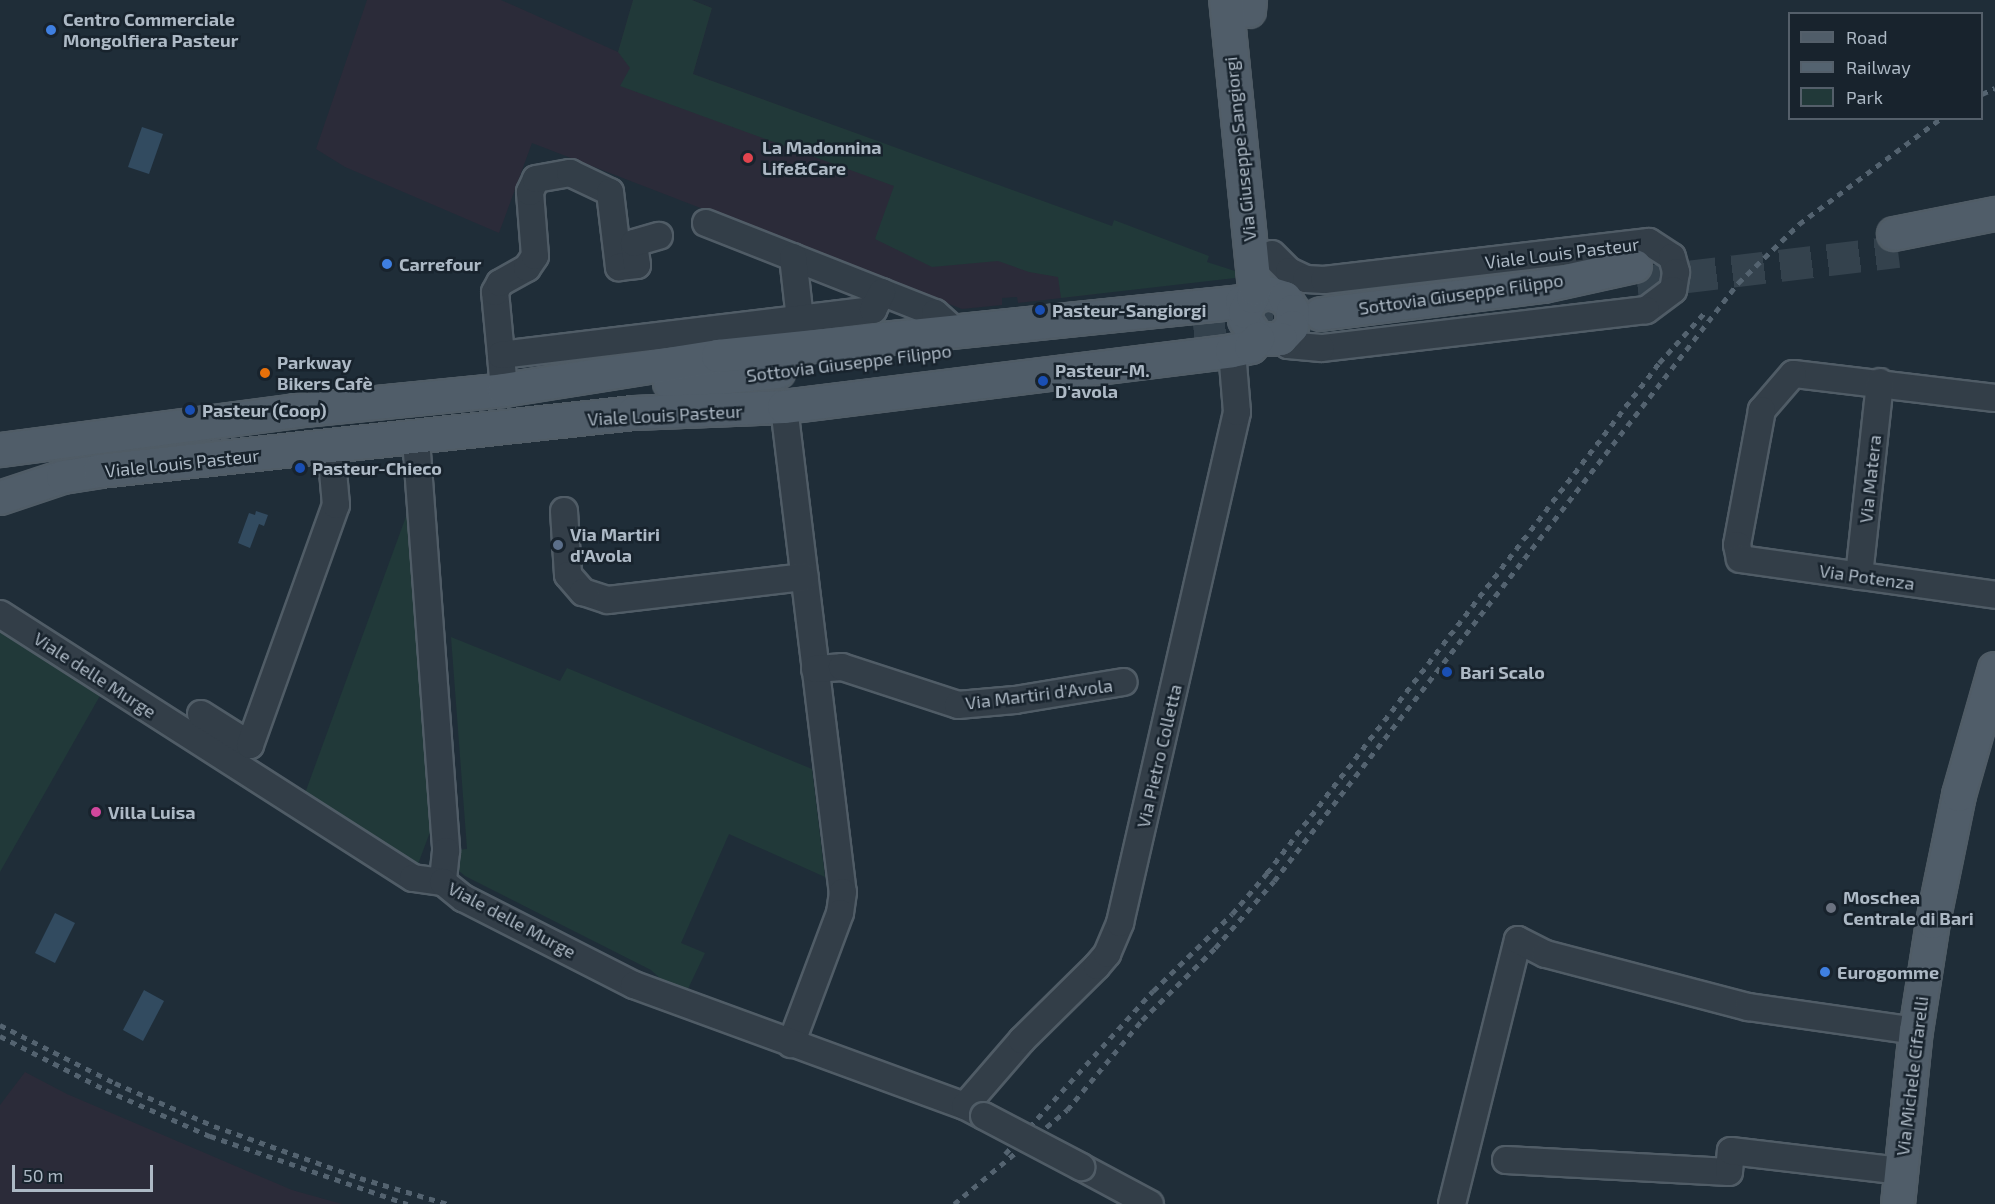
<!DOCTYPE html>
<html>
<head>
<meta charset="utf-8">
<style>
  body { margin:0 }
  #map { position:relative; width:1995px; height:1204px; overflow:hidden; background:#1f2d38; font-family:"Exo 2",sans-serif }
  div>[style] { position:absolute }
  .medical>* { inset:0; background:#2b2b39 }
  .green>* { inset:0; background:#213939 }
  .water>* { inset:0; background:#324b60 }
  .major-tunnel>* { height:32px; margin-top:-16px; transform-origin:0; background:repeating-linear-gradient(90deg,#34424d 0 32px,transparent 0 48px) }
  .roads { filter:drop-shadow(2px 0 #505c66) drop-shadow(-2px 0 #505c66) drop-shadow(0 2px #505c66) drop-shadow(0 -2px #505c66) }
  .minor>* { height:26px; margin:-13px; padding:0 13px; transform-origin:13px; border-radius:13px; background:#333e48 }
  .major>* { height:32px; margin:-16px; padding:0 16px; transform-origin:16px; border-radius:16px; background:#505d69 }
  .rail>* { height:4.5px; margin-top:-2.25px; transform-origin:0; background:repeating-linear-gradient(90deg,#546370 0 6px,transparent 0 12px) }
  .bridges { filter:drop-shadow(2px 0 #505c66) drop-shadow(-2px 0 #505c66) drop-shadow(0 2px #505c66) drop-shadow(0 -2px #505c66) }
  .minor-bridge>* { height:26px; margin:-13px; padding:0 13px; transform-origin:13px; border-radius:13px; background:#333e48 }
  .dots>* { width:16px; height:16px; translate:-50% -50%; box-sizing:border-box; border:3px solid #18232d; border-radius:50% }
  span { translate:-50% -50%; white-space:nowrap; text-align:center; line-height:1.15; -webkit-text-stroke:5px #18232d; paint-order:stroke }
  .poi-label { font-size:18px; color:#adb9c5; font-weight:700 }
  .left { translate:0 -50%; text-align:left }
  .street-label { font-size:18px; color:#adb9c5 }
  .legend { position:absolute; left:1788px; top:12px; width:195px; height:108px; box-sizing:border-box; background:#18232d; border:2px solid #545f6a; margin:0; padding:8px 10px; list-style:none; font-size:18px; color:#adb9c5 }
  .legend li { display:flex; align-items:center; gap:12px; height:30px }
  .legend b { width:30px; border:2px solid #545f6a }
  .scale { position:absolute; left:12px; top:1165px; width:141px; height:27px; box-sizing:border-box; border:3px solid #adb9c5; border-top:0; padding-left:8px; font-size:18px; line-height:21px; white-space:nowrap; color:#adb9c5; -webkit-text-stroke:4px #18232d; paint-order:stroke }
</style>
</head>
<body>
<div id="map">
  <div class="medical">
    <div style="clip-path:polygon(367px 0,501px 0,618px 52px,633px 0,692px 0,712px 8px,693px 74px,1113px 227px,1097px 294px,1018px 303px,1017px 297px,1002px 298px,1002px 305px,962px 309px,532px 143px,499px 233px,345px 167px,316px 149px)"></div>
    <div style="clip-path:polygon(25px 1072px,67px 1094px,292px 1190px,342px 1204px,0 1204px,0 1105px)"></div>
  </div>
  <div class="green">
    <div style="clip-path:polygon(633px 0,692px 0,712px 8px,693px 74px,1112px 226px,1114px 220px,1209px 256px,1207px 262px,1235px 271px,1235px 278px,1061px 298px,1058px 277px,1029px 272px,998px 261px,932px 267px,875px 239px,894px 186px,620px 86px,630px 68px,618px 52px)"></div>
    <div style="clip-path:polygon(408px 511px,430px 832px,417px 867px,304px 796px)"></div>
    <div style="clip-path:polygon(0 623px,101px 694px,0 872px)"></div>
    <div style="clip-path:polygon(451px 637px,560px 681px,567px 668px,812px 769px,825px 877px,729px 834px,681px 943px,705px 953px,686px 993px,666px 984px,651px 970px,465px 876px,459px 871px,456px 850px,467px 849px)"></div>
  </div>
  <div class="water">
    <div style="clip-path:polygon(142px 127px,163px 134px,149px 174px,128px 167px)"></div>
    <div style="clip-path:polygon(256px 511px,268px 515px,264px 526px,259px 524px,250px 548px,238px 543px,249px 513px,255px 515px)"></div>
    <div style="clip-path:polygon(55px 913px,75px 923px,55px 963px,35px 953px)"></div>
    <div style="clip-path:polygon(144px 990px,164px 1001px,143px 1041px,123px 1030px)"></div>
  </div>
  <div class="major-tunnel">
    <div style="left:1637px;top:283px;width:263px;rotate:-6.8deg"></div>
    <div style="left:1193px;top:323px;width:128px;rotate:-4deg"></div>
  </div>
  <div class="roads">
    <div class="minor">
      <div style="left:706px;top:223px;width:246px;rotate:21.5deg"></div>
      <div style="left:935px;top:313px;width:28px;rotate:42deg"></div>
      <div style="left:1272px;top:254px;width:24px;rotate:45deg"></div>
      <div style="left:1289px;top:271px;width:19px;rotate:25deg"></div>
      <div style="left:1306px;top:279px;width:18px;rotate:3deg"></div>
      <div style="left:1324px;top:280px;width:327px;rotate:-6.7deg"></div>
      <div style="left:1649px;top:242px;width:27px;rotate:33deg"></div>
      <div style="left:1672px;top:257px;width:16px;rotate:75deg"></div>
      <div style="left:1676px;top:272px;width:18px;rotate:99deg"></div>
      <div style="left:1673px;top:290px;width:34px;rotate:143deg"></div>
      <div style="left:1646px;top:310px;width:327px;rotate:173.3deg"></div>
      <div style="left:1321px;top:348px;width:33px;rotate:-175deg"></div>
      <div style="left:1288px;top:345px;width:9px;rotate:-139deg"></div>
      <div style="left:793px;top:257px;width:62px;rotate:83.6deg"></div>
      <div style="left:501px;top:355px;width:63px;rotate:-95.4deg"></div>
      <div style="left:495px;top:292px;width:10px;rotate:-61deg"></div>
      <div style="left:500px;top:283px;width:31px;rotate:-29deg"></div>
      <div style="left:527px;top:268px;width:14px;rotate:-56deg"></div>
      <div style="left:535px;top:256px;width:64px;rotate:-94.5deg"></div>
      <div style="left:530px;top:192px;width:14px;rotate:-65deg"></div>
      <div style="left:536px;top:179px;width:35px;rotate:-10deg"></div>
      <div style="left:570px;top:173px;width:44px;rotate:25.4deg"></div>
      <div style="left:610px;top:192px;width:76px;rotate:83.2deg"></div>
      <div style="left:619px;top:267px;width:18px;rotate:-6deg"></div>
      <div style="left:637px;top:265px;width:22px;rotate:-98deg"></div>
      <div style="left:634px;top:243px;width:26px;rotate:-16deg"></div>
      <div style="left:504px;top:390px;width:35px;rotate:-95deg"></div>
      <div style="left:501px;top:355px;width:375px;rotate:-6.9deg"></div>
      <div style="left:873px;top:310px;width:20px;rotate:-63deg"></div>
      <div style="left:1995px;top:398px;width:203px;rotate:-173.2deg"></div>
      <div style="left:1793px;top:374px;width:48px;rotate:130.7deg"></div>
      <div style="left:1762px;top:410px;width:137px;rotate:100.5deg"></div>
      <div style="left:1737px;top:545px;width:14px;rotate:78deg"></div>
      <div style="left:1740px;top:559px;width:258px;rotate:8deg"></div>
      <div style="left:784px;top:407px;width:489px;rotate:83.1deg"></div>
      <div style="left:843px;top:892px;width:21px;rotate:98deg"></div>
      <div style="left:840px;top:913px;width:140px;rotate:110.5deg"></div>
      <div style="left:416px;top:439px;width:413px;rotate:85.8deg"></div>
      <div style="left:446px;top:851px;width:31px;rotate:96deg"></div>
      <div style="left:564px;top:511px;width:64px;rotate:86.4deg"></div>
      <div style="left:568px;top:575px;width:23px;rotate:49deg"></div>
      <div style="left:583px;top:592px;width:26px;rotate:18deg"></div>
      <div style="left:608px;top:600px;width:198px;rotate:-6.7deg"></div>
      <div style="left:1859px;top:576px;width:195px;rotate:-83.8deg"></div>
      <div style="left:0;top:614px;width:490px;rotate:32.6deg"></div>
      <div style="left:413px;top:878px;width:30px;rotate:8deg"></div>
      <div style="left:443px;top:882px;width:26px;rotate:39deg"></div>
      <div style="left:463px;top:898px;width:192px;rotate:27deg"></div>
      <div style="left:634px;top:985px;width:352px;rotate:20.1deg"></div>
      <div style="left:965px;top:1106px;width:21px;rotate:28deg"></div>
      <div style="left:815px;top:669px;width:27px;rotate:-4deg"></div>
      <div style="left:842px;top:667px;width:122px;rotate:18.1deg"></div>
      <div style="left:958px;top:705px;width:57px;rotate:-5deg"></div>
      <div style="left:1015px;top:700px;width:110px;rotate:-9.4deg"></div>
      <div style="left:201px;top:714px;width:58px;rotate:32.3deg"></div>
      <div style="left:250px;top:745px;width:255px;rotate:-70.3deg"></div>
      <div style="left:336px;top:505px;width:56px;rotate:-95.1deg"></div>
      <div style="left:965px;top:1106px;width:87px;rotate:-49.2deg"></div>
      <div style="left:1022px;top:1040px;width:105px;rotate:-44.6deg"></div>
      <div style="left:1097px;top:966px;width:16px;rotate:-50deg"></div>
      <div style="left:1107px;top:954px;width:34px;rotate:-67deg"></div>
      <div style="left:1120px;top:923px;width:524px;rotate:-77.1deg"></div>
      <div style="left:1237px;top:412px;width:61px;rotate:-94.7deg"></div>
      <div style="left:1506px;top:1160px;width:223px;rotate:3.1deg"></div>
      <div style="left:1729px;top:1172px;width:21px;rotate:-85deg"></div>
      <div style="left:1731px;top:1151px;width:170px;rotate:6.7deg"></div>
      <div style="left:1081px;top:1167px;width:78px;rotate:28.2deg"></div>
      <div style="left:1452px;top:1204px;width:272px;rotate:-76deg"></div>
      <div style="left:1518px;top:940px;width:31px;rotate:27deg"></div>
      <div style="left:1546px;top:954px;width:209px;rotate:14.7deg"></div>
      <div style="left:1748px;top:1007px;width:170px;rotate:8.1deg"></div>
    </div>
    <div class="major">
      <div style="left:1249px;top:11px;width:11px;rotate:-85deg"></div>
      <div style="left:1894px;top:234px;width:103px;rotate:-11.2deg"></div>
      <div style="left:1321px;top:314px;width:224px;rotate:-7.2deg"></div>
      <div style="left:1543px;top:286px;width:94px;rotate:-12.3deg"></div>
      <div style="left:670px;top:383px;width:109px;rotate:-5.8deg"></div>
      <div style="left:0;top:450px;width:298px;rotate:-7.5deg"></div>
      <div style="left:295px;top:411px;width:210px;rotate:-5.7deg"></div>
      <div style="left:504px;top:390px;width:217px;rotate:-9deg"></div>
      <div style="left:718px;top:356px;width:527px;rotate:-5.88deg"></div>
      <div style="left:1242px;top:302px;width:12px;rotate:-24deg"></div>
      <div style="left:1253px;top:297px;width:16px;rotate:-14deg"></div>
      <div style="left:1269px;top:293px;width:17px;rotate:17deg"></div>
      <div style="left:1285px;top:298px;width:15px;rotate:58deg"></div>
      <div style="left:1293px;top:311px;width:16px;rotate:94deg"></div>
      <div style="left:1292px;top:327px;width:16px;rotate:133deg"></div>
      <div style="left:1281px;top:339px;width:23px;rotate:180deg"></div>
      <div style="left:1258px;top:339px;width:23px;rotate:-124deg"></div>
      <div style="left:1245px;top:320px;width:8px;rotate:-90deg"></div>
      <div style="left:1245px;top:312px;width:17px;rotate:-62deg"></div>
      <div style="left:1253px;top:297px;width:8px;rotate:-76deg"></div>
      <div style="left:1255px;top:289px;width:290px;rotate:-95.7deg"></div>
      <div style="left:0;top:498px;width:66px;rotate:-18.4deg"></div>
      <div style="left:63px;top:477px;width:37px;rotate:-9deg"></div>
      <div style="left:100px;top:471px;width:537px;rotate:-6.2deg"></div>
      <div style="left:634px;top:413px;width:150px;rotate:-2.3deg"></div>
      <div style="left:784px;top:407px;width:451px;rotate:-7.1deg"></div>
      <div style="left:1232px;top:351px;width:19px;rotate:-12deg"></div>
      <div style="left:1251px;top:347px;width:11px;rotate:-49deg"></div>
      <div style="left:1898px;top:1204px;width:174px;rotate:-84.1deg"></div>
      <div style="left:1916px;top:1031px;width:110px;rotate:-81.1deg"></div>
      <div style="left:1933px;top:922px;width:130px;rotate:-78.4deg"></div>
      <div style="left:1959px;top:795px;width:131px;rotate:-74.1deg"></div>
    </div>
  </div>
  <div class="rail">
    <div style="left:1982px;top:94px;width:14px;rotate:-25deg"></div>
    <div style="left:0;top:1025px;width:129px;rotate:26.8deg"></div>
    <div style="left:115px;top:1083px;width:108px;rotate:23.5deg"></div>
    <div style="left:214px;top:1126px;width:155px;rotate:19.6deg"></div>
    <div style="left:360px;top:1178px;width:92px;rotate:16.5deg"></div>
    <div style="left:0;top:1036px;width:119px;rotate:27deg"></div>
    <div style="left:106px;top:1090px;width:114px;rotate:23.9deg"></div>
    <div style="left:210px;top:1136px;width:209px;rotate:19deg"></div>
    <div style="left:1005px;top:1154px;width:220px;rotate:-47.8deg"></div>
    <div style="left:1153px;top:991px;width:110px;rotate:-44.3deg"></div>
    <div style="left:1232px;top:914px;width:54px;rotate:-49.5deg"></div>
    <div style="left:1267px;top:873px;width:643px;rotate:-52.45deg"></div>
    <div style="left:1659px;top:363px;width:70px;rotate:-47.9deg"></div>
    <div style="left:954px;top:1204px;width:147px;rotate:-39.8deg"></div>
    <div style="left:1067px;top:1110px;width:117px;rotate:-50.2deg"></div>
    <div style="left:1142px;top:1020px;width:103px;rotate:-44.6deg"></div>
    <div style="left:1215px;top:948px;width:89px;rotate:-48.6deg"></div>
    <div style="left:1274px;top:881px;width:757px;rotate:-52.19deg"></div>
    <div style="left:1738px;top:283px;width:85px;rotate:-44deg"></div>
    <div style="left:1799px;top:224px;width:177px;rotate:-36.7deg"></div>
  </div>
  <div class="bridges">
    <div class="minor-bridge">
      <div style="left:984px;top:1116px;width:110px;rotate:27.7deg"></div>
    </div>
  </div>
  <div class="dots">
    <div style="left:51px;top:30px;background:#3f7fe0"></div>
    <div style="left:748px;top:158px;background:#e0444e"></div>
    <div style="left:387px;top:264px;background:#3f7fe0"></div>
    <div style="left:1040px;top:310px;background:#1a4fb4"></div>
    <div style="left:265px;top:373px;background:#e8710a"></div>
    <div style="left:1043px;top:381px;background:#1a4fb4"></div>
    <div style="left:190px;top:410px;background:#1a4fb4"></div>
    <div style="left:300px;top:468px;background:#1a4fb4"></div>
    <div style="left:558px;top:545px;background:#5c6f8a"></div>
    <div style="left:1447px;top:672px;background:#1a4fb4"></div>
    <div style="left:96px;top:812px;background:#d1479c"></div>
    <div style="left:1831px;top:908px;background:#6b7280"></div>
    <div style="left:1825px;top:972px;background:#3f7fe0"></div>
  </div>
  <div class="poi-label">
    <span class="left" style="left:63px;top:30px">Centro Commerciale<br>Mongolfiera Pasteur</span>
    <span class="left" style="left:762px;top:158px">La Madonnina<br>Life&amp;Care</span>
    <span class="left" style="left:399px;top:264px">Carrefour</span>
    <span class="left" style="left:1052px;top:310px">Pasteur-Sangiorgi</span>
    <span class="left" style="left:277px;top:373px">Parkway<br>Bikers Cafè</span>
    <span class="left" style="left:1055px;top:381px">Pasteur-M.<br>D'avola</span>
    <span class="left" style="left:202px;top:410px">Pasteur (Coop)</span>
    <span class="left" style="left:312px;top:468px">Pasteur-Chieco</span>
    <span class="left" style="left:570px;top:545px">Via Martiri<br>d'Avola</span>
    <span class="left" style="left:1460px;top:672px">Bari Scalo</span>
    <span class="left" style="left:108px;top:812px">Villa Luisa</span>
    <span class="left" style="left:1843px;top:908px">Moschea<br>Centrale di Bari</span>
    <span class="left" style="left:1837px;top:972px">Eurogomme</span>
  </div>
  <div class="street-label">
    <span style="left:1240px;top:149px;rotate:-96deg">Via Giuseppe Sangiorgi</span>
    <span style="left:1562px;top:253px;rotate:-7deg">Viale Louis Pasteur</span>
    <span style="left:1461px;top:294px;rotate:-8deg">Sottovia Giuseppe Filippo</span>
    <span style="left:849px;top:363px;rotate:-7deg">Sottovia Giuseppe Filippo</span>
    <span style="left:665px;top:415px;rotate:-3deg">Viale Louis Pasteur</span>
    <span style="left:182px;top:463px;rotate:-6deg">Viale Louis Pasteur</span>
    <span style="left:1870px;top:479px;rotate:-84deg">Via Matera</span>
    <span style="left:1867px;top:577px;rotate:8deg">Via Potenza</span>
    <span style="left:95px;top:675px;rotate:33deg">Viale delle Murge</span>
    <span style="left:1039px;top:694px;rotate:-7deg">Via Martiri d'Avola</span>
    <span style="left:1159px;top:756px;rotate:-77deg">Via Pietro Colletta</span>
    <span style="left:512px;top:920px;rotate:28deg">Viale delle Murge</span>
    <span style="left:1912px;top:1076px;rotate:-83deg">Via Michele Cifarelli</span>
  </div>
  <ul class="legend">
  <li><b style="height:8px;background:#505d69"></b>Road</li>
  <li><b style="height:8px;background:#546370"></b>Railway</li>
  <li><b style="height:16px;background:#213939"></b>Park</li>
  </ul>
  <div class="scale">50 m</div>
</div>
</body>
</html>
